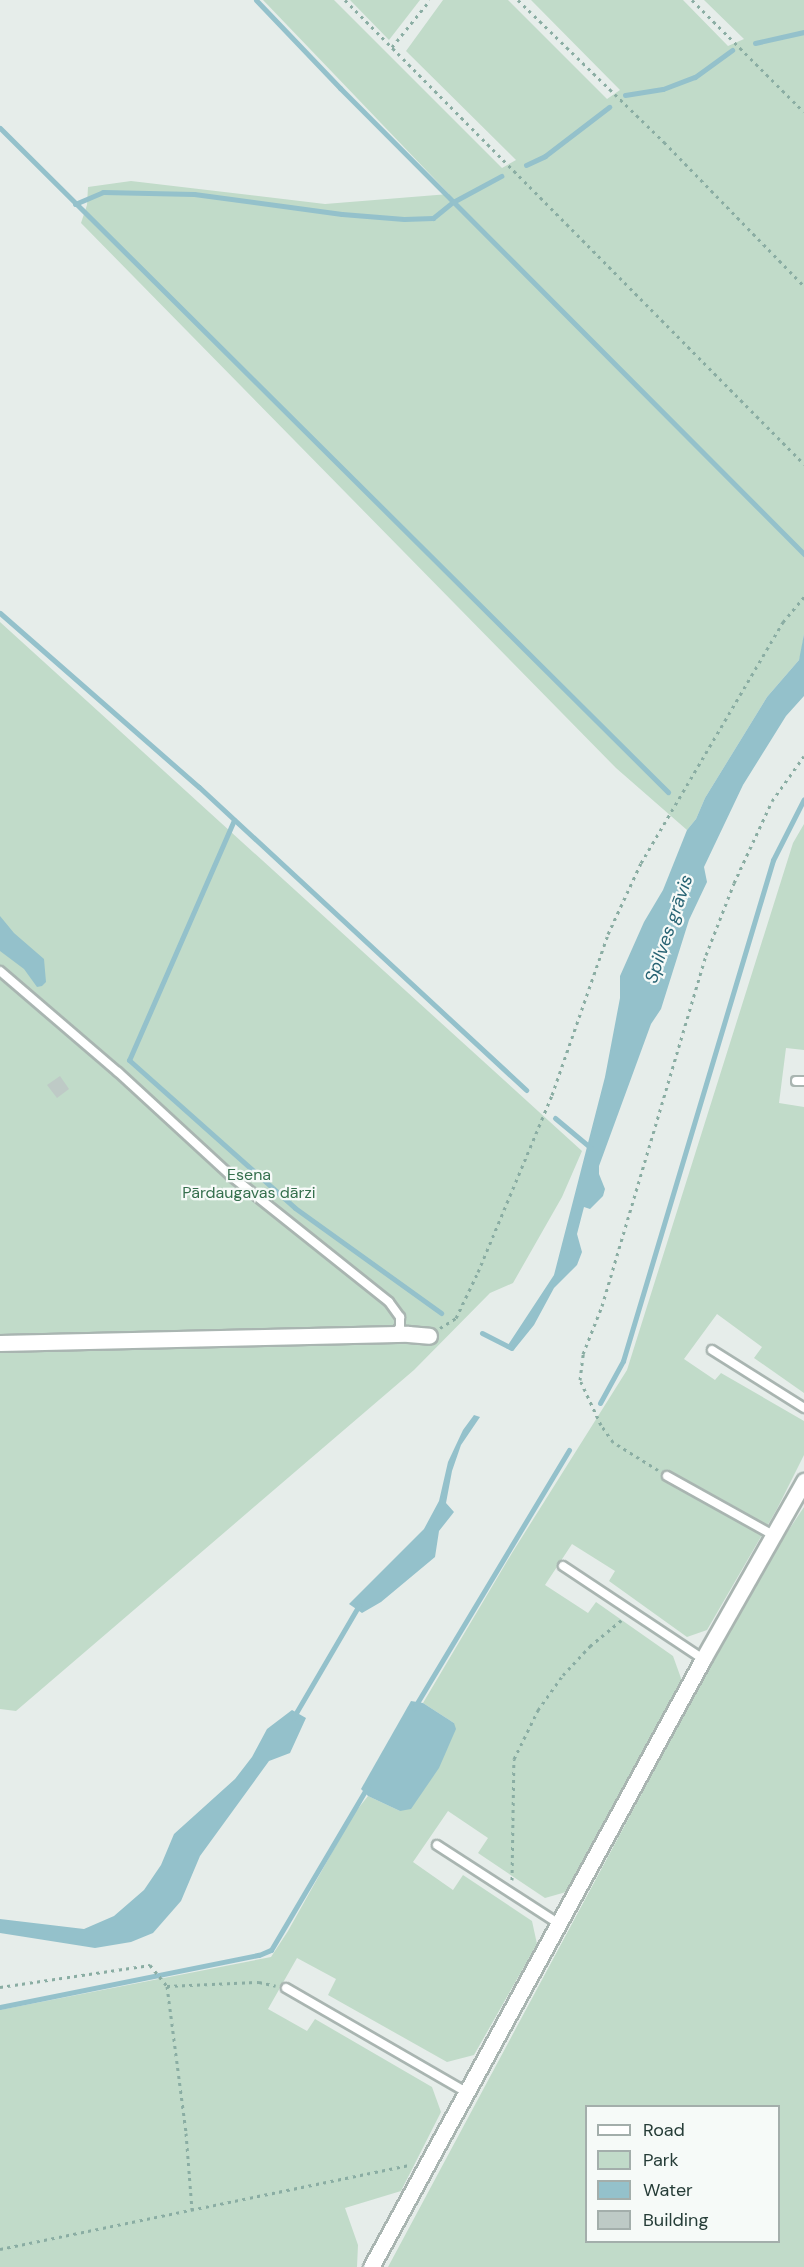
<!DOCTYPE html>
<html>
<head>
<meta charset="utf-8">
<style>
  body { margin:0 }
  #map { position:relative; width:804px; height:2267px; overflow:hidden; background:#e6edea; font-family:"DM Sans",sans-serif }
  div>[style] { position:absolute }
  .green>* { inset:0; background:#c1dbc9 }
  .water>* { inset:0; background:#94c1cb }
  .stream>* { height:5px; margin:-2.5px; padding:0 2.5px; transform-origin:2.5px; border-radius:2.5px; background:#94c1cb }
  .building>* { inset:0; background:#becac6 }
  .path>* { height:3px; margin-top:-1.5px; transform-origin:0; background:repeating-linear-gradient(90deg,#8aada3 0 3px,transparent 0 7.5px) }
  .roads { filter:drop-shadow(2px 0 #a9b5b1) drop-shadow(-2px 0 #a9b5b1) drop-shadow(0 2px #a9b5b1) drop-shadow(0 -2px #a9b5b1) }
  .lane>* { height:8px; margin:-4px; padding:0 4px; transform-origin:4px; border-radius:4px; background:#fff }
  .street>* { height:15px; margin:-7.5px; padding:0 7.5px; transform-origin:7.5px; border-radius:7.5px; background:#fff }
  span { translate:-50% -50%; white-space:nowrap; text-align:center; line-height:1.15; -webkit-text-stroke:4.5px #f6faf8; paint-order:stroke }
  .park-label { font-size:16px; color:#356f4d }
  .water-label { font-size:18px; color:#276373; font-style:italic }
  .legend { position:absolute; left:585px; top:2105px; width:195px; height:138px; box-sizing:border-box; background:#f6faf8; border:2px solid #a3aeab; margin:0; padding:8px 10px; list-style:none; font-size:18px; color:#263d38 }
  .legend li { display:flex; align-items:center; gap:12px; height:30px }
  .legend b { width:30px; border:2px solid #a3aeab }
</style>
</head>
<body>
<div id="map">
  <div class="green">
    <div style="clip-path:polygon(263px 0,334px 0,502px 168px,516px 160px,406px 51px,443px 0,508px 0,607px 99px,620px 90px,531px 0,683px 0,728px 46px,744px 39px,704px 0,804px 0,804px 634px,801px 654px,799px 660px,767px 697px,705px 798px,696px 819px,687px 830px,616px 768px,81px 223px,87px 205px,88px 187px,131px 181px,325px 204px,449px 194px)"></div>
    <div style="clip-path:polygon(350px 0,420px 0,389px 40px)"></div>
    <div style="clip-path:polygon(0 622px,582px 1151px,562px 1197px,513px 1283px,490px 1293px,414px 1370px,16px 1711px,0 1709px)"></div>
    <div style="clip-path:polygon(804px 824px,804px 1050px,786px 1048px,779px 1103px,804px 1107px,804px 1393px,754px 1358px,762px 1347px,717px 1314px,684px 1359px,715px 1380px,721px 1373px,804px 1421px,804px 1455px,777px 1509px,707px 1630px,687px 1637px,609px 1581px,615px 1571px,572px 1544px,545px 1585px,588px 1613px,596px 1602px,673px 1656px,682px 1681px,566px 1892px,545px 1898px,478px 1853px,488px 1838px,448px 1811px,413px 1862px,453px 1890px,463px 1875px,532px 1921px,537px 1944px,474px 2055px,447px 2062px,328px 1995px,336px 1979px,297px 1958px,268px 2009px,307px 2031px,315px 2019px,432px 2087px,441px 2112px,401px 2191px,345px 2208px,358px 2245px,357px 2267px,0 2267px,0 2010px,271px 1957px,288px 1931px,353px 1815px,368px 1796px,400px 1811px,454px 1723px,423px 1703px,512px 1553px,627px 1370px,793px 843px)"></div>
    <div style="clip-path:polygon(evenodd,804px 1507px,804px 2267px,388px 2267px,715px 1657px,776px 1549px,804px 1507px,586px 2106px,778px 2106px,778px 2242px,586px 2242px,586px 2106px)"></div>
  </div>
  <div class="water">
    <div style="clip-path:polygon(804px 634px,804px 696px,786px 716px,743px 785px,704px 867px,707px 882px,689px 920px,661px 1009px,651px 1024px,599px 1166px,599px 1174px,605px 1189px,603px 1196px,590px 1209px,584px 1207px,577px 1234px,582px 1252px,577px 1265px,554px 1288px,534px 1325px,513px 1351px,506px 1348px,554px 1275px,605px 1077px,620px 998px,620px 976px,644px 922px,663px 890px,687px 830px,696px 819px,705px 798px,767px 697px,799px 660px)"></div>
    <div style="clip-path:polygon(0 916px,14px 933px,44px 959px,46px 982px,42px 986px,37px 987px,24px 969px,0 951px)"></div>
    <div style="clip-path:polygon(474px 1415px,480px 1417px,461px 1445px,452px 1471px,446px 1503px,454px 1512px,439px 1531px,435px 1557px,381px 1602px,362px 1613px,349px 1604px,424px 1529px,439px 1501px,448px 1462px,463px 1430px)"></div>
    <div style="clip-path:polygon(411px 1701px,423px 1703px,454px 1723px,456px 1729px,439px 1768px,411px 1809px,400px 1811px,368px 1796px,361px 1789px)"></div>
    <div style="clip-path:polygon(292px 1710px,306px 1718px,290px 1753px,269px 1761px,200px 1856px,181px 1901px,153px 1933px,131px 1942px,95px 1948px,0 1933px,0 1919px,84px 1929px,114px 1916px,144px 1890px,161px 1865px,174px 1834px,235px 1779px,252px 1757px,267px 1729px)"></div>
  </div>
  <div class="stream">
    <div style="left:256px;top:0;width:122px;rotate:46.3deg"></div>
    <div style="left:340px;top:88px;width:658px;rotate:45.12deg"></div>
    <div style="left:755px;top:43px;width:50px;rotate:-12.7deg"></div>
    <div style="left:625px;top:95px;width:38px;rotate:-9deg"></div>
    <div style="left:663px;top:89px;width:34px;rotate:-21deg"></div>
    <div style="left:695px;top:77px;width:46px;rotate:-36.1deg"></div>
    <div style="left:0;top:128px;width:942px;rotate:44.83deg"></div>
    <div style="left:526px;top:165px;width:21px;rotate:-25deg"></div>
    <div style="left:545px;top:156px;width:81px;rotate:-37.4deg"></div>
    <div style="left:75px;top:204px;width:30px;rotate:-23deg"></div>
    <div style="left:103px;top:192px;width:91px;rotate:1.3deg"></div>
    <div style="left:194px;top:194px;width:149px;rotate:7.7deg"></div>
    <div style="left:342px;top:214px;width:62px;rotate:4.6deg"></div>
    <div style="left:404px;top:219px;width:29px;rotate:-2deg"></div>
    <div style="left:433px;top:218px;width:26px;rotate:-39deg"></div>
    <div style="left:453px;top:202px;width:55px;rotate:-28.4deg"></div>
    <div style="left:0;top:613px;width:264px;rotate:41.2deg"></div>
    <div style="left:199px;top:787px;width:446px;rotate:42.8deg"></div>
    <div style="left:234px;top:820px;width:262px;rotate:113.6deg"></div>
    <div style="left:129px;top:1060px;width:222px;rotate:41.7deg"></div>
    <div style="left:295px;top:1208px;width:180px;rotate:35.7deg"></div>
    <div style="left:555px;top:1118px;width:47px;rotate:39.8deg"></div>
    <div style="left:482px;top:1333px;width:33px;rotate:27deg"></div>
    <div style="left:600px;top:1403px;width:48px;rotate:-61.3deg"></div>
    <div style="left:623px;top:1361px;width:523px;rotate:-73.33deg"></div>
    <div style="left:773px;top:860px;width:68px;rotate:-63.1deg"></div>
    <div style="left:414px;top:1708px;width:301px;rotate:-59deg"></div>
    <div style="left:293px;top:1718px;width:131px;rotate:-59.7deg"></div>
    <div style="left:0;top:2007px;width:264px;rotate:-11.4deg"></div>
    <div style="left:259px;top:1955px;width:13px;rotate:-23deg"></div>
    <div style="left:271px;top:1950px;width:191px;rotate:-59.4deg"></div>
  </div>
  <div class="building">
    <div style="clip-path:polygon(60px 1076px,69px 1089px,57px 1098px,47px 1085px)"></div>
  </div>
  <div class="path">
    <div style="left:345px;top:0;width:653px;rotate:45.31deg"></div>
    <div style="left:518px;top:0;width:204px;rotate:44.2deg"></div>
    <div style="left:664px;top:142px;width:201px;rotate:45.8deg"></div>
    <div style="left:692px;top:0;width:158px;rotate:45deg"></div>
    <div style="left:392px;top:47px;width:60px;rotate:-51deg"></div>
    <div style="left:440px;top:1328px;width:19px;rotate:-32deg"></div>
    <div style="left:456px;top:1318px;width:51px;rotate:-64.4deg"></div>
    <div style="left:478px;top:1272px;width:192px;rotate:-67.3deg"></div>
    <div style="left:552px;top:1095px;width:170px;rotate:-70.8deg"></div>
    <div style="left:608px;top:934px;width:78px;rotate:-65.1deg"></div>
    <div style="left:641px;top:863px;width:280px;rotate:-59.5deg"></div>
    <div style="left:783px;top:622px;width:33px;rotate:-50deg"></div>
    <div style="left:658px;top:1470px;width:53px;rotate:-148.1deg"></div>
    <div style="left:613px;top:1442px;width:21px;rotate:-125deg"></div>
    <div style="left:601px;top:1425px;width:50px;rotate:-115deg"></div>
    <div style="left:580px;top:1380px;width:26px;rotate:-83deg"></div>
    <div style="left:583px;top:1354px;width:52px;rotate:-68.4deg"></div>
    <div style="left:602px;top:1306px;width:366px;rotate:-73.5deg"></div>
    <div style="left:706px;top:955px;width:77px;rotate:-68.7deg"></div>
    <div style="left:734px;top:883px;width:90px;rotate:-65.1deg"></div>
    <div style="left:772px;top:801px;width:55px;rotate:-54.6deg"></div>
    <div style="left:512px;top:1880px;width:121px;rotate:-89.1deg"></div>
    <div style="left:514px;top:1759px;width:55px;rotate:-63.9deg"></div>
    <div style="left:538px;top:1710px;width:43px;rotate:-54.5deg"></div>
    <div style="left:563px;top:1675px;width:40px;rotate:-47deg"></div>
    <div style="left:590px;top:1646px;width:44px;rotate:-39.5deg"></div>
    <div style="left:167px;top:1986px;width:148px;rotate:82.6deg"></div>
    <div style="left:186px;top:2133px;width:77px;rotate:85.5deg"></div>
    <div style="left:0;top:1987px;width:152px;rotate:-8.3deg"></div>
    <div style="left:150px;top:1965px;width:27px;rotate:51deg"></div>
    <div style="left:167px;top:1986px;width:92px;rotate:-2.5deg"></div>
    <div style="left:259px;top:1982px;width:17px;rotate:13deg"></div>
    <div style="left:0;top:2249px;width:419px;rotate:-11.6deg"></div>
  </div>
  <div class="roads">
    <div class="lane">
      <div style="left:0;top:971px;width:155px;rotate:40.6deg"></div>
      <div style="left:118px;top:1072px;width:152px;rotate:42.6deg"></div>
      <div style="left:230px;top:1175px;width:203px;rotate:38.6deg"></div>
      <div style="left:389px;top:1302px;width:19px;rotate:54deg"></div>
      <div style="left:400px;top:1317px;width:10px;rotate:90deg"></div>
      <div style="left:400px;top:1327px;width:8px;rotate:130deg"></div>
      <div style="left:796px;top:1081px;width:8px"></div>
      <div style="left:712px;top:1350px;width:109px;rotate:32.2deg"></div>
      <div style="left:667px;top:1476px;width:121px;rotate:29.1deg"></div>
      <div style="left:563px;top:1566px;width:168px;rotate:33.6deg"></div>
      <div style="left:437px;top:1845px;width:145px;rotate:32.9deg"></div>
      <div style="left:286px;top:1988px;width:210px;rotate:30deg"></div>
    </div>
    <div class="street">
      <div style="left:0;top:1343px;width:408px;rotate:-1.3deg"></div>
      <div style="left:408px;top:1334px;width:21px;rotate:5deg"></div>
      <div style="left:371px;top:2267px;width:693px;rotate:-61.36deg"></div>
      <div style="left:703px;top:1659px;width:205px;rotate:-60.4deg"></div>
    </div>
  </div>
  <div class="park-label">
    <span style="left:249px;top:1184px">Esena<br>Pārdaugavas dārzi</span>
  </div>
  <div class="water-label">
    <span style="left:669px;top:929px;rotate:-71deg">Spilves grāvis</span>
  </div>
  <ul class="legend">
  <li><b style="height:8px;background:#fff"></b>Road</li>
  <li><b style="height:16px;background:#c1dbc9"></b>Park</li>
  <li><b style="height:16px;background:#94c1cb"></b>Water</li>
  <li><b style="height:16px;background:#becac6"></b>Building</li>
  </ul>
</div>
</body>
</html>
